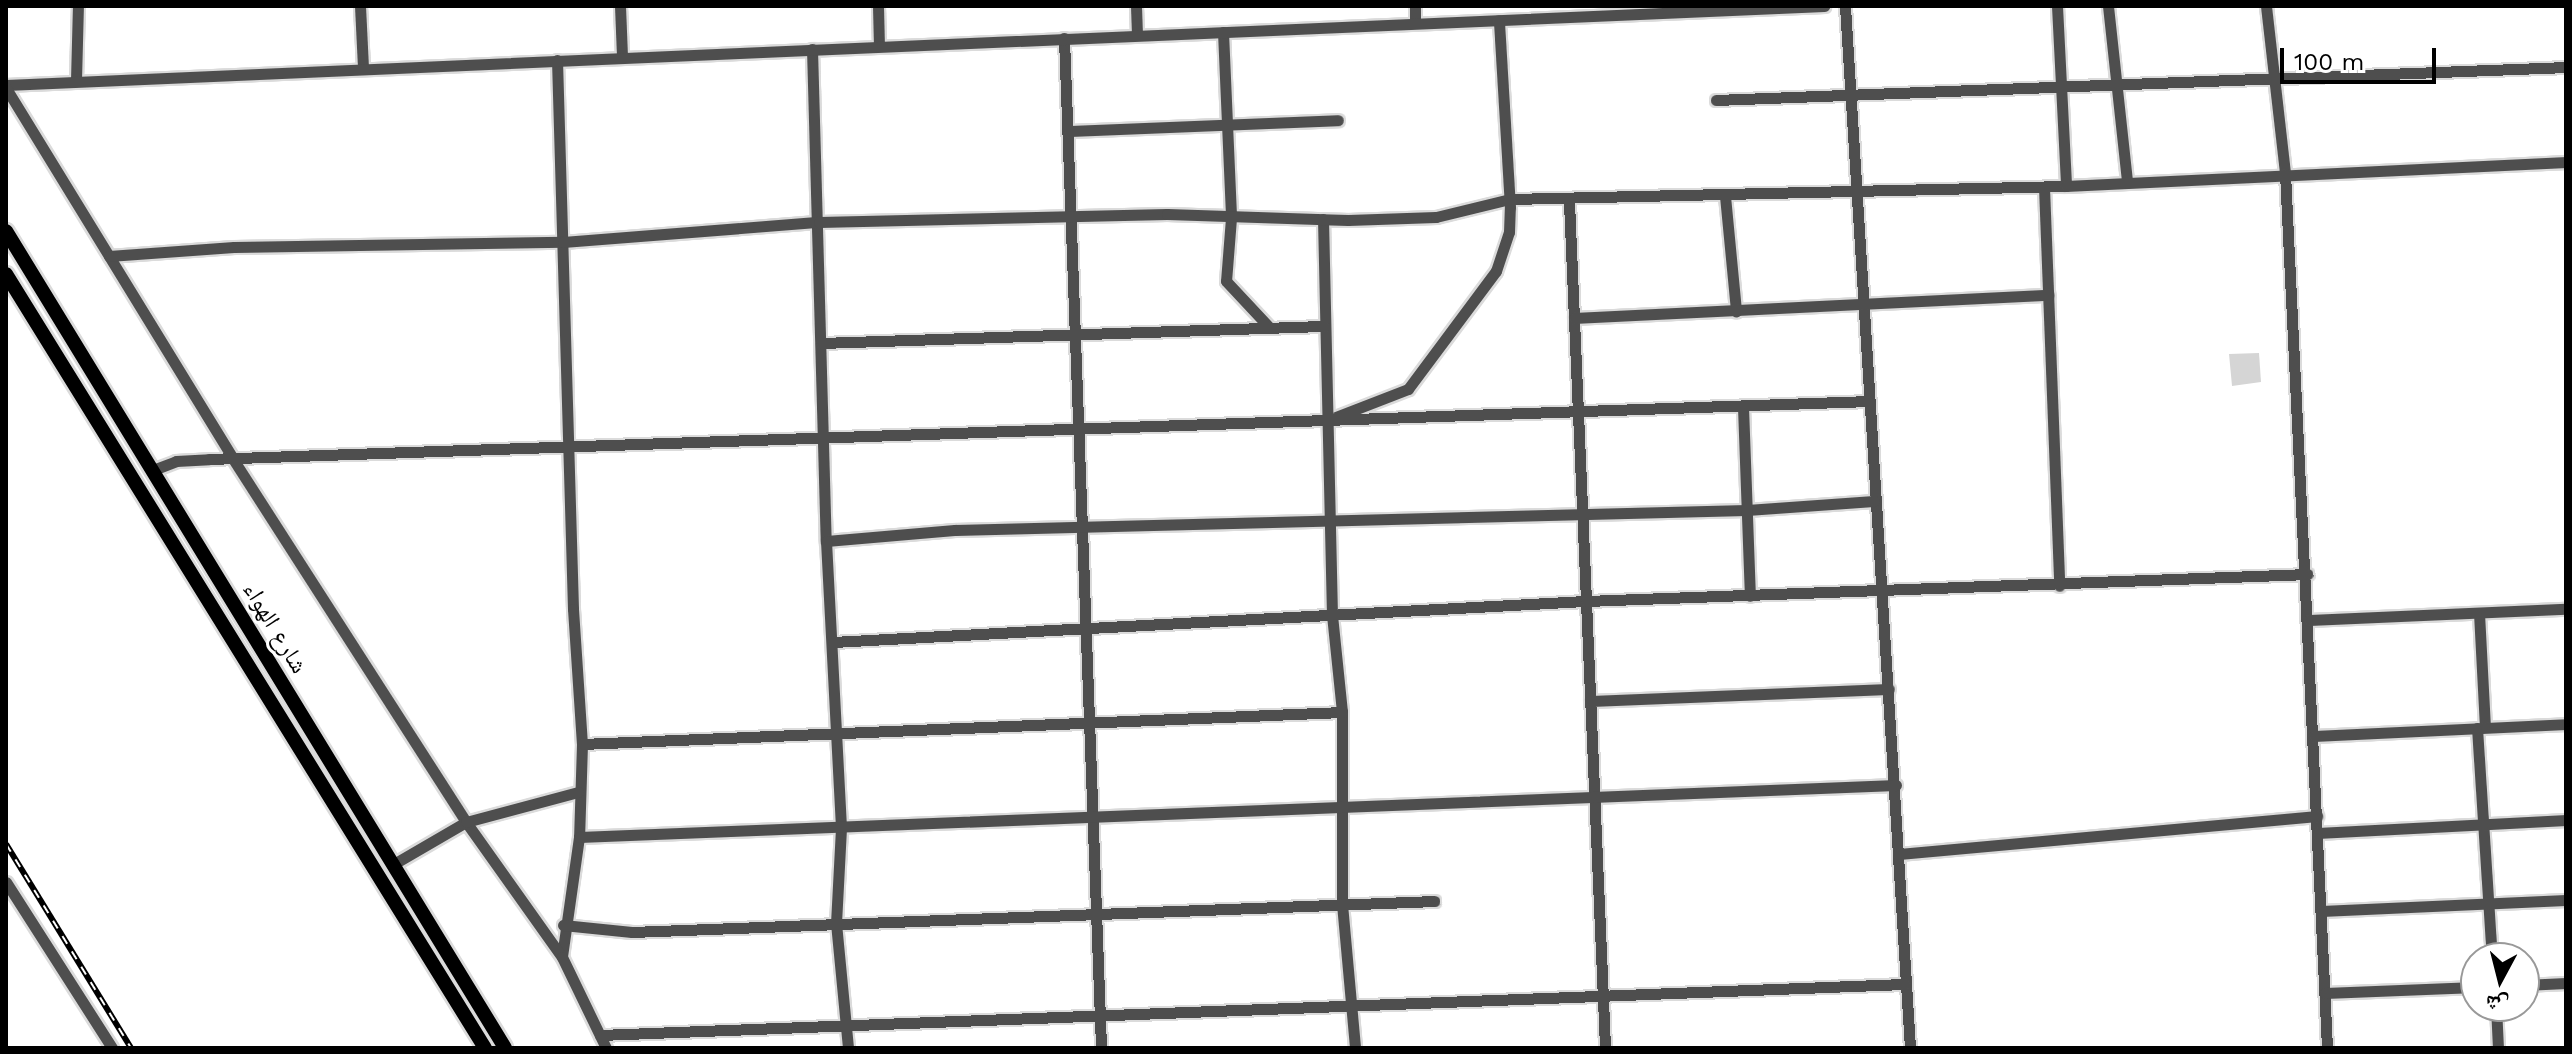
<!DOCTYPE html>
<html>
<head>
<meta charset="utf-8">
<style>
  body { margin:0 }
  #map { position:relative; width:2572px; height:1054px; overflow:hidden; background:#fff; font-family:"Work Sans","Noto Naskh Arabic",sans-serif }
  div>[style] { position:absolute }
  .green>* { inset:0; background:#d5d5d5 }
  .roads { filter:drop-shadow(2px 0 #dbdbdb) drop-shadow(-2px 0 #dbdbdb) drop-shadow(0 2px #dbdbdb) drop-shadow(0 -2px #dbdbdb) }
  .minor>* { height:11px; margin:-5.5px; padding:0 5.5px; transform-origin:5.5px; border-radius:5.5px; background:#4e4e4e }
  .major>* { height:14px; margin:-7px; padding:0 7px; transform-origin:7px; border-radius:7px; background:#000 }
  .rail>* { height:6px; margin-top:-3px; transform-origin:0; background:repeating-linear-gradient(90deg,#fff 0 9px,#000 0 18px); box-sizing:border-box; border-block:2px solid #000 }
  span { translate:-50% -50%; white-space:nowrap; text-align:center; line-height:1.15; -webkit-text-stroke:6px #fff; paint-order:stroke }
  .street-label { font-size:24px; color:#000 }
  .frame { position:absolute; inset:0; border:8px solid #000; pointer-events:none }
  .north { position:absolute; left:2460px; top:942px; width:80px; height:80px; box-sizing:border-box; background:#fff; border:2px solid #999; border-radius:50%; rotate:187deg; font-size:22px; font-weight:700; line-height:32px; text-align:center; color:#000 }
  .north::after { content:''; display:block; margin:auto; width:28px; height:36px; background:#000; clip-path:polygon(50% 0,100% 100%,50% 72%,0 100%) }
  .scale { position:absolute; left:2280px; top:48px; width:156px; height:36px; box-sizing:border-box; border:4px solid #000; border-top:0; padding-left:10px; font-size:24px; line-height:28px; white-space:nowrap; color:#000; -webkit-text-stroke:6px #fff; paint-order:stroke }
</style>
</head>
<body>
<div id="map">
  <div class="green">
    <div style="clip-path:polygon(2259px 353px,2261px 382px,2232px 386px,2229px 354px)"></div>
  </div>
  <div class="roads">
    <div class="minor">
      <div style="left:360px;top:6px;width:61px;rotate:87.2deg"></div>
      <div style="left:620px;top:6px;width:50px;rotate:87.7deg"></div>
      <div style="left:878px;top:6px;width:40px;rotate:88.6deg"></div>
      <div style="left:1136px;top:6px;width:29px;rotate:88deg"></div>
      <div style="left:1415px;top:6px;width:17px;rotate:90deg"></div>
      <div style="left:1845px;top:6px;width:1044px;rotate:86.43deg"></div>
      <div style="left:2057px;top:6px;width:180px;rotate:87.1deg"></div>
      <div style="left:2108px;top:6px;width:177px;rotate:83.8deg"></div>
      <div style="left:2266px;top:6px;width:168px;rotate:83.5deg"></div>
      <div style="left:2285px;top:173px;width:876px;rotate:87.25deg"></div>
      <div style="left:1223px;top:32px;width:186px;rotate:87.5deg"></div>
      <div style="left:1231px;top:218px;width:63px;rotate:94.5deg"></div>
      <div style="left:1226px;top:281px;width:64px;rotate:46.9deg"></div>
      <div style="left:1064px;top:38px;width:1011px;rotate:87.9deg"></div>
      <div style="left:812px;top:49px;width:492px;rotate:88.4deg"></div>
      <div style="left:826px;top:541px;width:129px;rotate:-4.9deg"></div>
      <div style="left:955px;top:530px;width:792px;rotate:-1.45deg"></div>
      <div style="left:1747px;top:510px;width:127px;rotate:-4.1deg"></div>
      <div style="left:557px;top:60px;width:549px;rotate:88.33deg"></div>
      <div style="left:573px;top:609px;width:135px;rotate:86.2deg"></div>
      <div style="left:582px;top:744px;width:93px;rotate:91.8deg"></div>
      <div style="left:579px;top:837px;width:120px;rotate:98.1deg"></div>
      <div style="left:76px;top:80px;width:74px;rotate:-88.5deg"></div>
      <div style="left:6px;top:85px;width:1820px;rotate:-2.49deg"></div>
      <div style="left:6px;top:88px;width:435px;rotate:58.5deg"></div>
      <div style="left:233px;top:459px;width:431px;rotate:57.3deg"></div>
      <div style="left:466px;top:822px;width:166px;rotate:54.6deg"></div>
      <div style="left:562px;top:957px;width:101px;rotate:64.2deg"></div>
      <div style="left:1716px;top:100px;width:851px;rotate:-2.22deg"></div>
      <div style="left:1069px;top:131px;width:269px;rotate:-2.3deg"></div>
      <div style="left:2044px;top:187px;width:399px;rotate:87.8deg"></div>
      <div style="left:1725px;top:196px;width:116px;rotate:84.5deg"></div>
      <div style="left:1569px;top:202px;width:847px;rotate:87.56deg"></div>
      <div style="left:1323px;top:219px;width:396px;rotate:88.7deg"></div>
      <div style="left:1332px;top:615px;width:98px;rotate:84.1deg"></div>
      <div style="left:1342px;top:712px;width:192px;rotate:90deg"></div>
      <div style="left:1342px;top:904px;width:145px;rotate:84.8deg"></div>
      <div style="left:109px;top:256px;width:125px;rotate:-4.1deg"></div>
      <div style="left:234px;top:247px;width:329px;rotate:-0.9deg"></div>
      <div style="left:563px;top:242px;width:257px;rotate:-4.5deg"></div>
      <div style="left:819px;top:222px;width:348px;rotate:-1.3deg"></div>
      <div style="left:1167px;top:214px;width:181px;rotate:1.9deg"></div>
      <div style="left:1348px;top:220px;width:88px;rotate:-2deg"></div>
      <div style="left:1436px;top:217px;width:76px;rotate:-13.7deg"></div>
      <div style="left:1510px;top:199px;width:556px;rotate:-1.34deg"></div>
      <div style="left:2066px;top:186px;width:501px;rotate:-2.75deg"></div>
      <div style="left:1574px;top:318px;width:475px;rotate:-2.8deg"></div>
      <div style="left:821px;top:343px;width:503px;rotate:-1.94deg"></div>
      <div style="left:1743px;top:407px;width:189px;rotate:87.9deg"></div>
      <div style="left:1336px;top:417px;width:77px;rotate:-21.3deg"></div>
      <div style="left:1408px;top:389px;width:147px;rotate:-53.3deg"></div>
      <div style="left:1496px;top:271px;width:41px;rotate:-71.6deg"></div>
      <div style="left:1509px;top:232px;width:25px;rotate:-88deg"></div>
      <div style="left:1510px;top:207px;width:187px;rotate:-93.4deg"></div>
      <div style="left:153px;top:470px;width:25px;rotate:-21deg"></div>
      <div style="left:176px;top:461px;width:33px;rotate:-3deg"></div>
      <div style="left:209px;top:459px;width:1659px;rotate:-2deg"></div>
      <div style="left:826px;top:541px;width:287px;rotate:87deg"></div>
      <div style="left:841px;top:828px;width:95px;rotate:93deg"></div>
      <div style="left:836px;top:923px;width:126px;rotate:84.5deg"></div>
      <div style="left:2479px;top:613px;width:114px;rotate:87deg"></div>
      <div style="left:2309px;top:620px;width:257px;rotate:-2.5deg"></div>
      <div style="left:833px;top:642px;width:754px;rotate:-3.12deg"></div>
      <div style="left:1586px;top:601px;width:722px;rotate:-2.14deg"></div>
      <div style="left:1590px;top:701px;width:299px;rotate:-2.3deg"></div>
      <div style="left:2477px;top:728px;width:230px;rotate:86.3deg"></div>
      <div style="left:2314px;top:736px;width:252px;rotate:-2.7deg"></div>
      <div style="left:582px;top:744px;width:761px;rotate:-2.41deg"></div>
      <div style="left:2318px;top:833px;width:248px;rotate:-3deg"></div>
      <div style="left:579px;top:837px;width:1318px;rotate:-2.26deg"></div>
      <div style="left:1899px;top:854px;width:420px;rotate:-5.2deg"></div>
      <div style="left:392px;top:865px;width:86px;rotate:-30.2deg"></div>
      <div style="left:466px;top:822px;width:116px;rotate:-15deg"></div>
      <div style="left:6px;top:882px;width:197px;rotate:57.4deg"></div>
      <div style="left:2321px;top:911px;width:245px;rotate:-2.6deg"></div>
      <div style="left:563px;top:925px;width:69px;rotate:5.8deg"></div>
      <div style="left:632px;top:932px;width:803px;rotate:-2.21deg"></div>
      <div style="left:2524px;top:985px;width:42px;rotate:-2.7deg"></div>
      <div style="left:2325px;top:993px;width:151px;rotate:-2.3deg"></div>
      <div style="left:2496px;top:1006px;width:42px;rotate:87.3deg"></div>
      <div style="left:600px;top:1035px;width:1306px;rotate:-2.24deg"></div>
    </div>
    <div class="major">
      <div style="left:6px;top:231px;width:957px;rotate:58.58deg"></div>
      <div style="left:6px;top:274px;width:910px;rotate:58.25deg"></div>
    </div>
  </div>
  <div class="rail">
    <div style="left:6px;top:844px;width:239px;rotate:58.5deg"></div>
  </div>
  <div class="street-label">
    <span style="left:275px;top:628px;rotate:59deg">شارع الهواء</span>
  </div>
  <div class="frame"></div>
  <div class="north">ش</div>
  <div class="scale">100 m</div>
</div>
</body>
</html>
